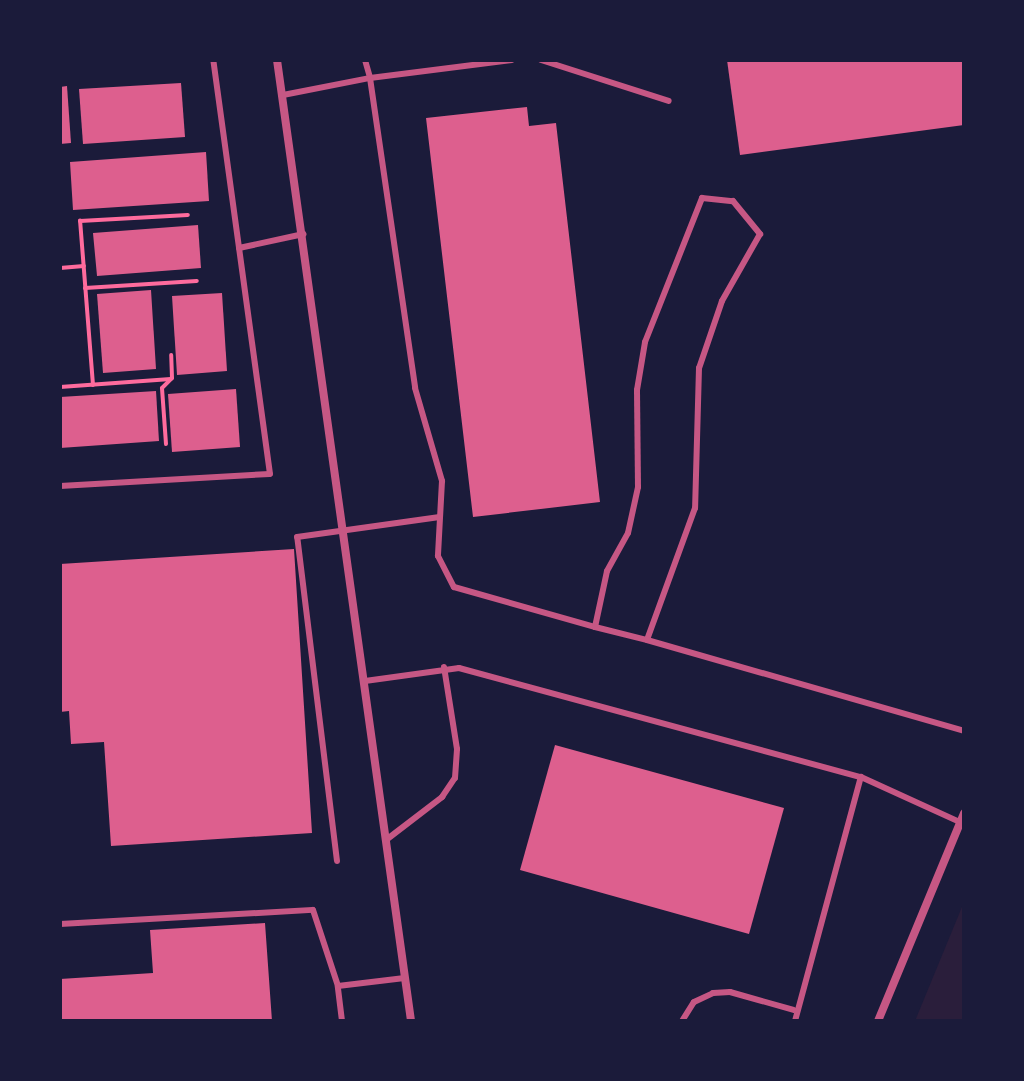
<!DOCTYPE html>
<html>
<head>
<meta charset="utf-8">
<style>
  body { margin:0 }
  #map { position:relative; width:1024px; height:1081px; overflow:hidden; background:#1b1b3a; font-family:Raleway,sans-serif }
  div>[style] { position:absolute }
  .green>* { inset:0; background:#2a1e3b }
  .building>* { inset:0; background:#dd5f8e }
  .path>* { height:4px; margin:-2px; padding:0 2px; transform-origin:2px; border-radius:2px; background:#ff6b9d }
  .service>* { height:6px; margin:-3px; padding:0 3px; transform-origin:3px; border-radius:3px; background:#c65784 }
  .minor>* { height:8px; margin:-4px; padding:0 4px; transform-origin:4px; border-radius:4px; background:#c65784 }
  span { translate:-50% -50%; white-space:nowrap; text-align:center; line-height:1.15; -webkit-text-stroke:8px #1b1b3a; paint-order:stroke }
  .frame { position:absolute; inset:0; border:62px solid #1b1b3a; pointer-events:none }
</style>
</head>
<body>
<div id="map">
  <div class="green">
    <div style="clip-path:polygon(964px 902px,964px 1021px,915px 1021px)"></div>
  </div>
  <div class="building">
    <div style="clip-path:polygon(727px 60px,964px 60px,964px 125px,740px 155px)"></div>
    <div style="clip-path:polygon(181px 83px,185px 137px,83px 144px,79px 89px)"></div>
    <div style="clip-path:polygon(67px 86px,71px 143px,60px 144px,60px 87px)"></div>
    <div style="clip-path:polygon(527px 107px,529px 126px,556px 123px,600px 502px,473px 517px,426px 118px)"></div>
    <div style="clip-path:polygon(206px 152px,209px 201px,73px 210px,70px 162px)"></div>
    <div style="clip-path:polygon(198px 225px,201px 268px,97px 276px,93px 233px)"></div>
    <div style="clip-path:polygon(151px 290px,156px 369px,103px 373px,97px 294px)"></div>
    <div style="clip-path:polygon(222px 293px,227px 371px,177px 375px,172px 296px)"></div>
    <div style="clip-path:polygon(236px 389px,240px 447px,172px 452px,168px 394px)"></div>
    <div style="clip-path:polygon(156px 391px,159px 441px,60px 448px,60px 397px)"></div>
    <div style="clip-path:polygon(294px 549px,312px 833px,111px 846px,104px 742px,71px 744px,69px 711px,60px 712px,60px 564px)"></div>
    <div style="clip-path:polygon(555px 745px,784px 808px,749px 934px,520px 870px)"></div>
    <div style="clip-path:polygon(265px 923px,272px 1021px,60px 1021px,60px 979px,153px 973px,150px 930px)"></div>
  </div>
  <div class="path">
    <div style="left:60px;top:268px;width:24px;rotate:-5deg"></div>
    <div style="left:85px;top:288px;width:112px;rotate:-3.6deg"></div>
    <div style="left:93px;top:385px;width:165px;rotate:-94.5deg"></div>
    <div style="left:80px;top:221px;width:108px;rotate:-3.2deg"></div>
    <div style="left:60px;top:387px;width:111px;rotate:-4.1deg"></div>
    <div style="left:166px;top:444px;width:56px;rotate:-94.1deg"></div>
    <div style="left:162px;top:388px;width:14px;rotate:-45deg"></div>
    <div style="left:172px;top:378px;width:23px;rotate:-92deg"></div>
  </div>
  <div class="service">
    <div style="left:365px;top:60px;width:19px;rotate:74deg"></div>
    <div style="left:370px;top:78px;width:143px;rotate:-7.2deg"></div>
    <div style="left:541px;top:60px;width:134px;rotate:17.8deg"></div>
    <div style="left:283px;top:95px;width:89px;rotate:-11.1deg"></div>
    <div style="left:370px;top:78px;width:313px;rotate:81.7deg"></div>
    <div style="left:415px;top:388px;width:97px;rotate:73.8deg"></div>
    <div style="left:442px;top:481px;width:75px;rotate:93.1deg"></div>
    <div style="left:438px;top:556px;width:35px;rotate:63deg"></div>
    <div style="left:454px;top:587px;width:147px;rotate:15.8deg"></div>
    <div style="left:595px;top:627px;width:57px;rotate:-77.9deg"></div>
    <div style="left:607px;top:571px;width:43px;rotate:-61.1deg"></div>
    <div style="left:628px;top:533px;width:47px;rotate:-77.7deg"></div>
    <div style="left:638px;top:487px;width:97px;rotate:-90.6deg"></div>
    <div style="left:637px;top:390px;width:49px;rotate:-80.5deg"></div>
    <div style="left:645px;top:342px;width:155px;rotate:-68.4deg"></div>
    <div style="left:702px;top:198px;width:31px;rotate:6deg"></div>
    <div style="left:733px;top:201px;width:43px;rotate:50.7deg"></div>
    <div style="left:760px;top:234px;width:77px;rotate:119.6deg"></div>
    <div style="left:722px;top:301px;width:71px;rotate:108.9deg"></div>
    <div style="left:699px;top:368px;width:140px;rotate:91.6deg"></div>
    <div style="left:695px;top:508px;width:140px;rotate:110deg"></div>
    <div style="left:647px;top:640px;width:330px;rotate:16deg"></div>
    <div style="left:239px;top:248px;width:66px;rotate:-12.2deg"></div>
    <div style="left:60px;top:486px;width:210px;rotate:-3.3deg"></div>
    <div style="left:270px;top:474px;width:418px;rotate:-97.8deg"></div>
    <div style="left:595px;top:627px;width:54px;rotate:14deg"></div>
    <div style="left:365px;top:681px;width:95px;rotate:-7.9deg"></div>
    <div style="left:459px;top:668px;width:417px;rotate:15.2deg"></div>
    <div style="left:861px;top:777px;width:113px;rotate:24.5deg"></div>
    <div style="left:386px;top:840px;width:71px;rotate:-37.5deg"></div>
    <div style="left:442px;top:797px;width:23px;rotate:-56deg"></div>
    <div style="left:455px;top:778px;width:29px;rotate:-86deg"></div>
    <div style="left:457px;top:749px;width:83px;rotate:-99deg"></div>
    <div style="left:337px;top:861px;width:326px;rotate:-97deg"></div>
    <div style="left:297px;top:537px;width:144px;rotate:-8deg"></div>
    <div style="left:60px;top:924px;width:253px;rotate:-3.2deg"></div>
    <div style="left:313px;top:910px;width:80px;rotate:71.8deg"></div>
    <div style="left:342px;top:1021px;width:35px;rotate:-97deg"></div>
    <div style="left:338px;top:986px;width:67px;rotate:-6.8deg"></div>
    <div style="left:682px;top:1021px;width:22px;rotate:-58deg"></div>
    <div style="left:694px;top:1002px;width:21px;rotate:-25deg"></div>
    <div style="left:713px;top:993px;width:17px;rotate:-3deg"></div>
    <div style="left:730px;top:992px;width:66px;rotate:15.7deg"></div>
    <div style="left:795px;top:1021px;width:253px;rotate:-74.9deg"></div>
  </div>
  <div class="minor">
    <div style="left:277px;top:60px;width:970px;rotate:82.06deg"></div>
    <div style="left:878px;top:1021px;width:225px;rotate:-67.5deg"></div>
  </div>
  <div class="frame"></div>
</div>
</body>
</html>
